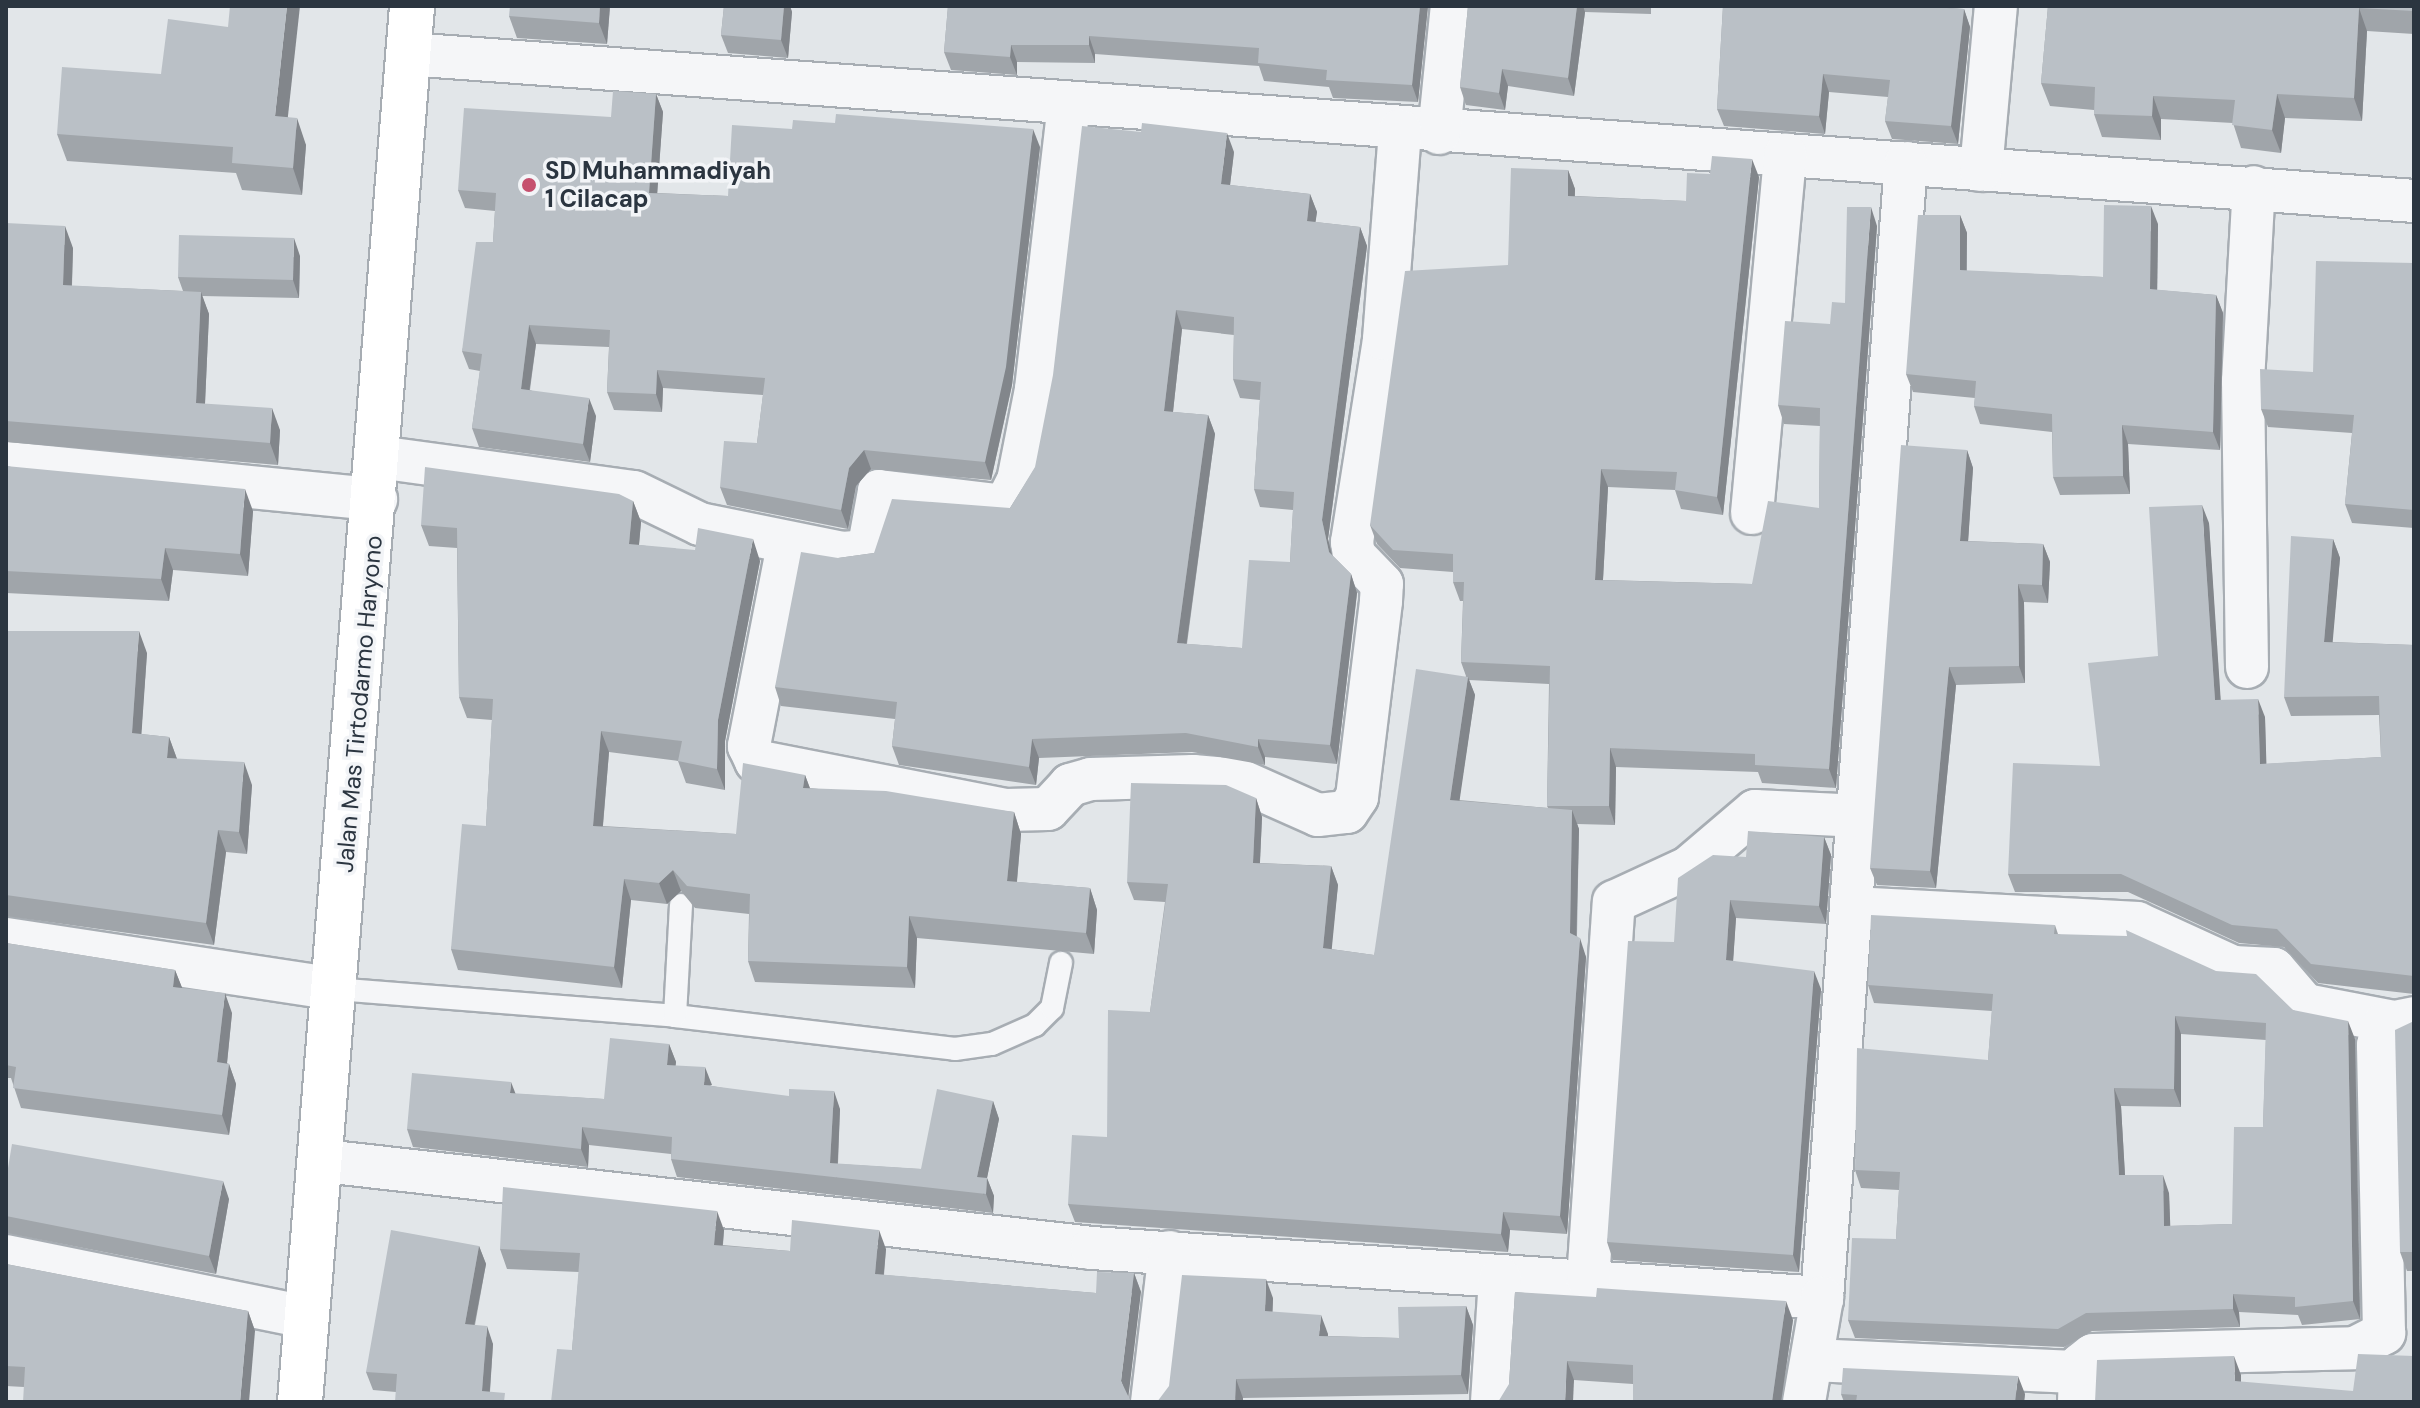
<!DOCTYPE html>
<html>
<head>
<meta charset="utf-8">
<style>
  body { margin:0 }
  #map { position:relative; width:2420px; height:1408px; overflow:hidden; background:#e2e6e9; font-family:"DM Sans",sans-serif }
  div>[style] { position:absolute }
  .roads { filter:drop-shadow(2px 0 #a7adb3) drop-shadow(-2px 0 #a7adb3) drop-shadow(0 2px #a7adb3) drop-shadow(0 -2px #a7adb3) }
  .lane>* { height:22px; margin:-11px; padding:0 11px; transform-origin:11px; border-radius:11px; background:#f5f6f8 }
  .street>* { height:42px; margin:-21px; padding:0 21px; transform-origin:21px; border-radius:21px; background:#f5f6f8 }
  .highway>* { height:44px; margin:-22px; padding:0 22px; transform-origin:22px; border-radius:22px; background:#fff }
  .wall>* { inset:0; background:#a0a5aa }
  .shaded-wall>* { inset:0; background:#82868b }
  .building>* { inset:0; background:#bac0c6 }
  .dots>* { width:22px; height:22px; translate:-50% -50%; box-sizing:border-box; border:4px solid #f2f4f7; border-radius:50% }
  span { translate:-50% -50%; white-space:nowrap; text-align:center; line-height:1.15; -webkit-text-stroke:7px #f2f4f7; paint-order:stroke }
  .poi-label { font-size:24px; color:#2b3540; font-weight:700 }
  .left { translate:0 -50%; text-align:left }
  .street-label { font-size:24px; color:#2b3540 }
  .frame { position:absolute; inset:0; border:8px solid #2b3540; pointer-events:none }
</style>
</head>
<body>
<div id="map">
  <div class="roads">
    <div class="lane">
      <div style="left:335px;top:989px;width:341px;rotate:4.5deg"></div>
      <div style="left:675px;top:1016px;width:282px;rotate:6.7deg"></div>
      <div style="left:955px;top:1049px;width:37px;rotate:-8deg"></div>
      <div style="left:992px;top:1044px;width:47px;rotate:-23.8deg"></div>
      <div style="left:1035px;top:1025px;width:24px;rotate:-45deg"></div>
      <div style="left:1052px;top:1008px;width:46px;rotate:-78.7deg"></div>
      <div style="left:675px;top:1016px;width:111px;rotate:-86.9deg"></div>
    </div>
    <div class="street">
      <div style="left:408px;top:54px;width:2011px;rotate:4.19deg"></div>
      <div style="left:1439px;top:133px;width:128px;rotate:-84.2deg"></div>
      <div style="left:1981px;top:170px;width:165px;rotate:-84.8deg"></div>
      <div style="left:378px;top:457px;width:258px;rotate:7.8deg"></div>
      <div style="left:634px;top:492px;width:73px;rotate:25.9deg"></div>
      <div style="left:700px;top:524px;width:146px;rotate:11.5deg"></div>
      <div style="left:843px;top:553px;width:25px;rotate:-5deg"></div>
      <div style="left:868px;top:551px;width:61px;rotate:-79.6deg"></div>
      <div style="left:879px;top:491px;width:127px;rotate:6.8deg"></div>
      <div style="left:1005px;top:506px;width:28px;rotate:-63deg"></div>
      <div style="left:1018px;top:481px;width:94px;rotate:-78.9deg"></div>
      <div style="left:1036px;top:389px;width:287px;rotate:-83.4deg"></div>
      <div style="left:6px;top:463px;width:372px;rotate:5.6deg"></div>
      <div style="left:1752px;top:513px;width:360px;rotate:-84.7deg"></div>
      <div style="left:788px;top:545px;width:205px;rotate:101deg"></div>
      <div style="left:749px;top:746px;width:17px;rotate:65deg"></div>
      <div style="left:756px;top:761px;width:255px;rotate:11.1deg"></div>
      <div style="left:1006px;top:810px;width:42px;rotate:-1.4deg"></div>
      <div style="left:1048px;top:809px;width:33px;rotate:-47deg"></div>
      <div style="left:1070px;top:785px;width:22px;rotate:-16deg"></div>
      <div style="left:1091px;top:779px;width:102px;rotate:-1.7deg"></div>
      <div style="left:1193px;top:776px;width:46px;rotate:5deg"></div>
      <div style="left:1239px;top:780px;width:86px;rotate:23.9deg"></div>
      <div style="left:1318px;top:815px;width:29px;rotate:-6deg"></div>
      <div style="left:1347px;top:812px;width:18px;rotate:-56deg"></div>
      <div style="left:1357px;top:797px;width:197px;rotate:-83deg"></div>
      <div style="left:1381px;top:601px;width:17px;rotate:-87deg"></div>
      <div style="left:1382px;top:584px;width:40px;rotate:-134deg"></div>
      <div style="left:1354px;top:555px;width:13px;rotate:-99deg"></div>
      <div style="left:1352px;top:542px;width:206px;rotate:-81deg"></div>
      <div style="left:1384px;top:339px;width:209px;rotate:-85.6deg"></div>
      <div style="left:2247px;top:667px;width:286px;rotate:-90.8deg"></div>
      <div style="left:2243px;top:381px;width:194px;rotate:-86.8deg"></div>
      <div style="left:1854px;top:908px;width:283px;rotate:3deg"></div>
      <div style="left:2137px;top:923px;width:106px;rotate:24.6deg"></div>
      <div style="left:2233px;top:967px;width:41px;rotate:2.8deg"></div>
      <div style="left:2274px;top:969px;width:48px;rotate:49.3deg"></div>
      <div style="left:2305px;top:1005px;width:86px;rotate:10.8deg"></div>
      <div style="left:6px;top:939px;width:333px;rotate:8.6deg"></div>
      <div style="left:324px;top:1161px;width:773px;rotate:6.46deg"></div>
      <div style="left:1092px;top:1248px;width:732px;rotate:3.92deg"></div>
      <div style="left:1822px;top:1298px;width:1138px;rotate:-85.77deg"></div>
      <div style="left:6px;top:1256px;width:307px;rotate:11.5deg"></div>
      <div style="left:1588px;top:1280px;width:379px;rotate:-86.1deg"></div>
      <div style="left:1614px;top:902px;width:81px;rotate:-24.7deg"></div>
      <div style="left:1688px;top:868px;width:88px;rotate:-40.4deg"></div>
      <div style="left:1755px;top:811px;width:106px;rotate:2.7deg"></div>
      <div style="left:1812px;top:1360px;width:268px;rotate:2.6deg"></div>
      <div style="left:1152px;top:1402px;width:151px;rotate:-83.2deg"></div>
      <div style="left:1492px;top:1402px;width:124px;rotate:-86.3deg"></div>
      <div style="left:1804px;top:1402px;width:106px;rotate:-80.2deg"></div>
      <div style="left:2079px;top:1402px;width:37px;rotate:-88deg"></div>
      <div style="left:2080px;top:1365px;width:16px;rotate:-38deg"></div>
      <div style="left:2093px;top:1355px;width:262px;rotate:-1.5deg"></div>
      <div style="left:2355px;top:1348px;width:33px;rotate:-27deg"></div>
      <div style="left:2384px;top:1333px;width:288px;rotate:-91.2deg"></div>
      <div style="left:2378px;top:1045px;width:22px;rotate:-74deg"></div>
      <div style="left:2384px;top:1024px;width:31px;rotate:-11deg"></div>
    </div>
    <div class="highway">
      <div style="left:300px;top:1402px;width:1400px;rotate:-85.41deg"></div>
    </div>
  </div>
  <div class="wall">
    <div style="clip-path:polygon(610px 6px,607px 44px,517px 38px,509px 16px)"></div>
    <div style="clip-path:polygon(724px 6px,790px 6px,792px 12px,788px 58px,728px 53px,721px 35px)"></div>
    <div style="clip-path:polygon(948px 6px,1428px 6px,1418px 102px,1333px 98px,1329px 87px,1264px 81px,1259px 66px,1095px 54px,1095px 63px,1017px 62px,1017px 75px,951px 70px,944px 52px)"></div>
    <div style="clip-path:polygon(1468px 6px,1651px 6px,1651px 14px,1585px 12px,1574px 96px,1508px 86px,1505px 110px,1466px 105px,1460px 87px)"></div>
    <div style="clip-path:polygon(1723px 6px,1920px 6px,1964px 9px,1970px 27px,1958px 144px,1892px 139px,1885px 121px,1888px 97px,1829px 92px,1825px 134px,1724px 126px,1717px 109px)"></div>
    <div style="clip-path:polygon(2048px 6px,2414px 6px,2414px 34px,2367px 31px,2362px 121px,2285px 118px,2281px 153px,2241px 148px,2233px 123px,2161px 119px,2161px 140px,2102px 137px,2094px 114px,2094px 110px,2050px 106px,2041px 83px)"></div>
    <div style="clip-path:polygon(656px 94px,663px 112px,657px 193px,728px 196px,1040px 147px,1012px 385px,991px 480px,871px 469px,856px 486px,848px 529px,727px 505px,720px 487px,757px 443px,763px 395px,663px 388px,662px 412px,614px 410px,607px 392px,609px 347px,536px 344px,530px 390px,596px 416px,590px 462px,479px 447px,472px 428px,480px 371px,469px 369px,462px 351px,493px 242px,495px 211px,465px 208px,458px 190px,611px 117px)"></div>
    <div style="clip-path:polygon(288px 117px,306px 145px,302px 195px,242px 190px,236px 173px,67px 161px,57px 134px)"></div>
    <div style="clip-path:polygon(evenodd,1234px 152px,1230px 185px,1310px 194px,1317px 212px,1315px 222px,1360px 227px,1367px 246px,1328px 539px,1332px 555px,1351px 574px,1357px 593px,1337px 764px,1265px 757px,1265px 765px,1192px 752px,1039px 758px,1036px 785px,899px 765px,892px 746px,895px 719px,781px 706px,775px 687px,838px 558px,874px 553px,1010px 508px,1234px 152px,1182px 329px,1234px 335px,1233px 379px,1240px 398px,1260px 400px,1254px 489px,1260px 507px,1293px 510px,1290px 562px,1242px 648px,1187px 644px,1215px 434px,1208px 415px,1173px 412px,1182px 329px)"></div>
    <div style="clip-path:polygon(evenodd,1568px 170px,1575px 189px,1575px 196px,1686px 201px,1759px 177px,1723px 515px,1681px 509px,1675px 490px,1608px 487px,1603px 580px,1752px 584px,1819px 508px,1820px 426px,1784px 424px,1778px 405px,1845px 303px,1877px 226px,1836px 788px,1762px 783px,1758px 772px,1616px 767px,1615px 825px,1577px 824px,1579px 829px,1577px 936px,1586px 957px,1567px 1234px,1510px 1230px,1508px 1252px,1075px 1222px,1068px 1204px,1107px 1137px,1150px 1012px,1165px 902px,1134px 900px,1127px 882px,1256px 798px,1262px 817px,1260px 863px,1331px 866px,1338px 885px,1331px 949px,1374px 955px,1466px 676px,1461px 662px,1463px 601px,1460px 601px,1453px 582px,1453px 572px,1400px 568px,1377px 544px,1370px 525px,1508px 265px,1568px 170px,1469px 680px,1549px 684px,1547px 806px,1548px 808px,1459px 800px,1475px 695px,1469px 680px)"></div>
    <div style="clip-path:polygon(1960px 215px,1967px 233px,1967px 271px,2103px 277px,2158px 224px,2157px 290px,2216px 295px,2223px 313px,2220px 450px,2128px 444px,2130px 494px,2060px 495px,2053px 477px,2052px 432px,1980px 424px,1974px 406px,1975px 398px,1913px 392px,1906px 374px)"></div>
    <div style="clip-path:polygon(6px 223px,73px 248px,72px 286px,183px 291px,178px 277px,300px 256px,299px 298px,202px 296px,209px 314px,205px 404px,280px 430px,278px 465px,6px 442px)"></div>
    <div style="clip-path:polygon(2414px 263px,2414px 528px,2352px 523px,2345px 504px,2352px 433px,2268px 427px,2261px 409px,2313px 372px)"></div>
    <div style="clip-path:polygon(1967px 450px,1973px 468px,1968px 541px,2043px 544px,2050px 562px,2048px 603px,2024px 602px,2025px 683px,1956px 685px,1936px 888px,1877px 885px,1870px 868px)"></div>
    <div style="clip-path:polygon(6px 466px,253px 511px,248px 576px,173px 570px,169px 601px,6px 593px)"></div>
    <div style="clip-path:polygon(633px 501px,641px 522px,639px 545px,760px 561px,725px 741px,725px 790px,686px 783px,678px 761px,609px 752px,603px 826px,736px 834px,805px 775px,810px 788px,1014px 812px,1021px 834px,1017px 882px,1090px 888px,1097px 910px,1094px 954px,917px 938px,915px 988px,755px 982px,748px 961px,749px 914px,695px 908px,681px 891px,667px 904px,631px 900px,622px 988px,458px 970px,451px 949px,486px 826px,492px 720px,467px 718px,459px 697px,457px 548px,429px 546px,421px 525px)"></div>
    <div style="clip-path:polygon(2209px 523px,2220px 700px,2265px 717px,2266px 764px,2381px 757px,2379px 715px,2291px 716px,2284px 697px,2333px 539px,2340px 558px,2332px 642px,2414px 645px,2414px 994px,2318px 983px,2284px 947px,2239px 943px,2128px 892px,2015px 892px,2008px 874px,2100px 766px,2158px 656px)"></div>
    <div style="clip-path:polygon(6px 631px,147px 653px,141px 734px,169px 737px,177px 759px,252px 785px,247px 854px,226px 852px,214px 945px,6px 916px)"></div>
    <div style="clip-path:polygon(1824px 837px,1831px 855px,1826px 924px,1736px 918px,1733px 961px,1821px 989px,1799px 1272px,1613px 1260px,1607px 1242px,1674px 942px,1746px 857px)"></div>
    <div style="clip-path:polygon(evenodd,2055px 925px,2058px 934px,2293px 1010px,2355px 1039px,2360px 1319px,2302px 1325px,2298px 1315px,2239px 1312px,2240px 1327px,2092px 1331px,2064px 1347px,1855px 1338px,1848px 1320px,1896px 1239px,1899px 1190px,1861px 1188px,1855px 1170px,1988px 1060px,1992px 1011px,1874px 1003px,1868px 985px,2055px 925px,2181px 1034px,2266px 1040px,2263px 1127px,2232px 1224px,2170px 1226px,2169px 1193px,2125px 1175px,2121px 1106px,2181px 1107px,2181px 1034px)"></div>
    <div style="clip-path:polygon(6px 943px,175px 970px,182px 988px,232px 1013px,227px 1063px,229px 1064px,236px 1084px,229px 1135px,21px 1108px,11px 1078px,6px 1078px)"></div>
    <div style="clip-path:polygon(2414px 1021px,2414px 1271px,2407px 1271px,2400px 1252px)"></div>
    <div style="clip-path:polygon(669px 1044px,676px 1062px,675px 1066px,712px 1086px,840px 1109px,838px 1164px,921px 1169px,993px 1101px,999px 1119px,987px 1178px,994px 1196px,993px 1213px,677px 1177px,671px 1159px,671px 1154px,589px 1145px,588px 1167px,413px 1147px,407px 1129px,516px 1094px,604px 1099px)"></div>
    <div style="clip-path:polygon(6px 1180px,229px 1199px,216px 1274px,7px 1233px)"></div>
    <div style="clip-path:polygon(724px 1230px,723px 1245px,790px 1251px,886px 1249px,884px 1275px,1096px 1293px,1134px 1273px,1141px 1292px,572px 1350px,579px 1272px,507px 1269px,500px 1249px)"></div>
    <div style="clip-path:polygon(479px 1246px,486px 1264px,475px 1325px,493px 1344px,490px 1392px,396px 1392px,373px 1390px,366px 1372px)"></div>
    <div style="clip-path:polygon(6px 1264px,248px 1311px,255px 1331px,24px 1387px,6px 1386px)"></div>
    <div style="clip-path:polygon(1515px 1292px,1793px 1320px,1781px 1402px,1633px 1402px,1633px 1384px,1574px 1380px,1509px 1384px)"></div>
    <div style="clip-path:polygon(1273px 1298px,1272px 1312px,1328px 1334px,1328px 1336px,1399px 1338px,1466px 1306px,1473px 1325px,1468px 1394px,1243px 1398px,1157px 1402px)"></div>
    <div style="clip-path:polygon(1841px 1394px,2025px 1394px,2024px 1402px,1844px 1402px)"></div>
  </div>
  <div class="shaded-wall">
    <div style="clip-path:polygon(287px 6px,300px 6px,285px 143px,275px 116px)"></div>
    <div style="clip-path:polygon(600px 6px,610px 6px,607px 44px,599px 23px)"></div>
    <div style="clip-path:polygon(784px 6px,790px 6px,792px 12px,788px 58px,781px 40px)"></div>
    <div style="clip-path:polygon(1420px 6px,1428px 6px,1418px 102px,1412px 85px)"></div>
    <div style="clip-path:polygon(1577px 6px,1583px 6px,1585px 12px,1574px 96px,1568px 78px)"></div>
    <div style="clip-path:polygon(2359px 8px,2367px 31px,2362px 121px,2354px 98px)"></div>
    <div style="clip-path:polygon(1964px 9px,1970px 27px,1958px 144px,1951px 126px)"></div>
    <div style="clip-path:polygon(1089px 36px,1095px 54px,1095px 63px,1089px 45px)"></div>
    <div style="clip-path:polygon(1011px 45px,1017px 62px,1017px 75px,1010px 57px)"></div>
    <div style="clip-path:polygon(1502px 69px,1508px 86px,1505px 110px,1499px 93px)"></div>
    <div style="clip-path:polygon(1823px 74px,1829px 92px,1825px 134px,1819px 116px)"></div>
    <div style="clip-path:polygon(656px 94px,663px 112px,656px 211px,649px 193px)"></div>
    <div style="clip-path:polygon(2277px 94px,2285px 118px,2281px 153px,2272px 130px)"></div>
    <div style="clip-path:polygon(2153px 96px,2161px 119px,2161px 140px,2152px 116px)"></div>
    <div style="clip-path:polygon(297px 118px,306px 145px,302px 195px,293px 168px)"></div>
    <div style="clip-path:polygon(1033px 129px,1040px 147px,1012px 385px,991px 480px,985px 462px)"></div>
    <div style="clip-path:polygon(1227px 133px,1234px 152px,1228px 202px,1221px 184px)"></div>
    <div style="clip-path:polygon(1752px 159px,1759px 177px,1723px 515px,1717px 497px)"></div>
    <div style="clip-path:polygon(1568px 170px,1575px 189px,1574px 214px,1568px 196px)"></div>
    <div style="clip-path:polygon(1310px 194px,1317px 212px,1313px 240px,1307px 221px)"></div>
    <div style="clip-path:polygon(2151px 206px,2158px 224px,2157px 307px,2150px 289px)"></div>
    <div style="clip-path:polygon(1871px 207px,1877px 226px,1836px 788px,1829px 769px)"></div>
    <div style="clip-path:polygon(1960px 215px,1967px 233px,1966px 288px,1960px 270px)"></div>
    <div style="clip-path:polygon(65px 226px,73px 248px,71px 308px,63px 285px)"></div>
    <div style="clip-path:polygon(1360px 227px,1367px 246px,1328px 539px,1336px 571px,1329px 552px,1322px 520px)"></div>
    <div style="clip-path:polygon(294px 238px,300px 256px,299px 298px,293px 280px)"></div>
    <div style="clip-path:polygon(201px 292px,209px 314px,204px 425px,196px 403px)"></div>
    <div style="clip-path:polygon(2216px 295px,2223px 313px,2220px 450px,2213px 432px)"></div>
    <div style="clip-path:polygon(1176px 310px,1182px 329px,1171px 430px,1164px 411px)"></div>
    <div style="clip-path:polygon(529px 325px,536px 344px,527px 407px,521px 389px)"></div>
    <div style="clip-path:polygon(657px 370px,663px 388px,662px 412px,656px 394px)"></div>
    <div style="clip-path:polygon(589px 398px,596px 416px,590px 462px,583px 444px)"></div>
    <div style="clip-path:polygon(272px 408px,280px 430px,278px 465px,270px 443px)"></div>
    <div style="clip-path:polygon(1208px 415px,1215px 434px,1184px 662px,1177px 643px)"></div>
    <div style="clip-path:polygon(2122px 425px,2128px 444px,2130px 494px,2123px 476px)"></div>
    <div style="clip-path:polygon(864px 450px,871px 469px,856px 486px,848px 529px,841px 510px,849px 468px)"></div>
    <div style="clip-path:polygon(1967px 450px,1973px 468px,1967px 558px,1960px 541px)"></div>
    <div style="clip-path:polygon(1601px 469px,1608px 487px,1602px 598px,1595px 580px)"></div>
    <div style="clip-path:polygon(245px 489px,253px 511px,248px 576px,240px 554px)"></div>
    <div style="clip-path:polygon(633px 501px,641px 522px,637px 566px,629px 544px)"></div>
    <div style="clip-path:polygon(2202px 505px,2209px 523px,2222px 719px,2215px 700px)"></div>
    <div style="clip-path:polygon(753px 539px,760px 561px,725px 741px,725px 790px,717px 769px,718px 720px)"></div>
    <div style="clip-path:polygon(2333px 539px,2340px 558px,2331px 661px,2324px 642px)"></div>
    <div style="clip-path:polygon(2043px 544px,2050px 562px,2048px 603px,2042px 585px)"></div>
    <div style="clip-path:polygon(165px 548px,173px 570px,169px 601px,161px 579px)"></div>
    <div style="clip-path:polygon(1351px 574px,1357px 593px,1337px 764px,1330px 745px)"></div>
    <div style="clip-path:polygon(2018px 584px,2024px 602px,2025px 683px,2019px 666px)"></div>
    <div style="clip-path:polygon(139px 631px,147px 653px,140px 755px,132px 733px)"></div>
    <div style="clip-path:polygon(1949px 667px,1956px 685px,1936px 888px,1930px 871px)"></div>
    <div style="clip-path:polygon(1468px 677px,1475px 695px,1457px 818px,1450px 800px)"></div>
    <div style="clip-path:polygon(2258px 699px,2265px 717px,2267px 783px,2260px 764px)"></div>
    <div style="clip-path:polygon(601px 731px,609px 752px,601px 847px,593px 826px)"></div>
    <div style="clip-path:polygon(169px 737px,177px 759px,167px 758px)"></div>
    <div style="clip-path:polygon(1032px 739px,1039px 758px,1036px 785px,1029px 767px)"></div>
    <div style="clip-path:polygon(1258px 739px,1265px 757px,1265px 765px,1258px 747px)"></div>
    <div style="clip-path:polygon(1610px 748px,1616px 767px,1615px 825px,1609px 806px)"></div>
    <div style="clip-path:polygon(244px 762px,252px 785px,247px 854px,239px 832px)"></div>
    <div style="clip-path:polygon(805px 775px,813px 797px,803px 788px)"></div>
    <div style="clip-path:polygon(1256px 798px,1262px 817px,1259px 881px,1253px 863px)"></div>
    <div style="clip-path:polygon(1572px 810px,1579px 829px,1576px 951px,1570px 933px)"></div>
    <div style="clip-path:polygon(1014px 812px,1021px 834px,1015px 902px,1007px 881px)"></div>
    <div style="clip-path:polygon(218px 830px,226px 852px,214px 945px,206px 923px)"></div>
    <div style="clip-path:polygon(1824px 837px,1831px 855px,1826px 924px,1819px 906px)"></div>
    <div style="clip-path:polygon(1331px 866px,1338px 885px,1330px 967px,1323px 948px)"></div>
    <div style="clip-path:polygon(673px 870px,681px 891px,667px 904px,659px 883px)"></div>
    <div style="clip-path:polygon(624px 879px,631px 900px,622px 988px,614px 967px)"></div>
    <div style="clip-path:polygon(1090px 888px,1097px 910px,1094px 954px,1086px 933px)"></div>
    <div style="clip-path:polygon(1730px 900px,1736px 918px,1732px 978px,1726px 960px)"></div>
    <div style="clip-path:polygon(909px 916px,917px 938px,915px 988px,907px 967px)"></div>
    <div style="clip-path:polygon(1580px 938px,1586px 957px,1567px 1234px,1560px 1216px)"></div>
    <div style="clip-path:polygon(175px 970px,183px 990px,173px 987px)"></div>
    <div style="clip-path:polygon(1814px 971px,1821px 989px,1799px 1272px,1793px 1255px)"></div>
    <div style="clip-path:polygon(225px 993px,232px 1013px,225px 1083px,217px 1062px)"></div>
    <div style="clip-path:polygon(2175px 1016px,2181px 1034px,2181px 1107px,2174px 1089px)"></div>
    <div style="clip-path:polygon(2348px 1021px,2355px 1039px,2360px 1319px,2353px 1301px)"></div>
    <div style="clip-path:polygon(669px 1044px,676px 1062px,674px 1083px,667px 1065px)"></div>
    <div style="clip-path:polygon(229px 1064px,236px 1084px,229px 1135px,222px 1115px)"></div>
    <div style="clip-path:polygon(705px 1067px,712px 1085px,704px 1085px)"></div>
    <div style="clip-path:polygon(511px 1082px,518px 1100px,510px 1093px)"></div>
    <div style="clip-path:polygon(2114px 1088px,2121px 1106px,2126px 1193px,2119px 1175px)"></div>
    <div style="clip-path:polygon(834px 1091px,840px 1109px,837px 1178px,830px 1163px)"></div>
    <div style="clip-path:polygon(993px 1101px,999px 1119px,987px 1178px,994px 1196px,993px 1213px,986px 1194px,987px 1179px,984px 1195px,977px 1177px)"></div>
    <div style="clip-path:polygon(582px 1127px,589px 1145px,588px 1167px,581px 1149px)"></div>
    <div style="clip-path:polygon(2163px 1175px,2169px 1193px,2171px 1244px,2164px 1226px)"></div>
    <div style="clip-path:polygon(223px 1181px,229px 1199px,216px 1274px,209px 1256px)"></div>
    <div style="clip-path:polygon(717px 1211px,724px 1230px,721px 1264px,714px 1245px)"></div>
    <div style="clip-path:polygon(1503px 1212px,1510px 1230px,1508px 1252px,1501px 1234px)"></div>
    <div style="clip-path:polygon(879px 1230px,886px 1249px,882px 1293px,875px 1274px)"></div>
    <div style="clip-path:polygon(479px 1246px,486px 1264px,471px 1342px,465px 1324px)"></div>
    <div style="clip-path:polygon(1134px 1273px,1141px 1292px,1128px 1400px,1121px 1381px)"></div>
    <div style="clip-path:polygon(1266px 1279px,1273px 1298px,1272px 1330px,1265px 1311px)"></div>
    <div style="clip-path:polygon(2233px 1294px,2239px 1312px,2240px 1327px,2233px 1309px)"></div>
    <div style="clip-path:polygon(1786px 1301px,1793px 1320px,1781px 1402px,1772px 1402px)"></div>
    <div style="clip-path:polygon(1466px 1306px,1473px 1325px,1468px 1394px,1461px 1375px)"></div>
    <div style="clip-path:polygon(248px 1311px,255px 1331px,249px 1402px,240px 1402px)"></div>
    <div style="clip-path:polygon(1321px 1315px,1328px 1334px,1326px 1355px,1319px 1336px)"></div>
    <div style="clip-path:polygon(487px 1326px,493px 1344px,489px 1402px,482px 1391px)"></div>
    <div style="clip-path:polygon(2234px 1356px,2241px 1375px,2241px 1399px,2235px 1381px)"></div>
    <div style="clip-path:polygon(1567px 1361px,1574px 1380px,1573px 1402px,1565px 1402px)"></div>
    <div style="clip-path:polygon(2018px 1376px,2025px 1394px,2024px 1402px,2015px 1402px)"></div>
    <div style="clip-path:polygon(1236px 1379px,1243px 1398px,1243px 1402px,1235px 1402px)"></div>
  </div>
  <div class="building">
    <div style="clip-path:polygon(230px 6px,287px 6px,275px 116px,297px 118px,293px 168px,232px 163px,233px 147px,57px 134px,62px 67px,161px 74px,168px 19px,228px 27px)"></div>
    <div style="clip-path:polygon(510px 6px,600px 6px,599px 23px,509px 16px)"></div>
    <div style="clip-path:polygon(724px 6px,784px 6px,781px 40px,721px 35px)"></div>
    <div style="clip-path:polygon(948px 6px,1420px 6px,1412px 85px,1326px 80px,1327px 70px,1258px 63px,1259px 48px,1089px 36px,1089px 45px,1011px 45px,1010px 57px,944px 52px)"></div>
    <div style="clip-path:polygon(1468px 6px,1577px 6px,1568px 78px,1502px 69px,1499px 93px,1460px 87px)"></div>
    <div style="clip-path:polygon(1723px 6px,1912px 6px,1964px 9px,1951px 126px,1885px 121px,1890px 80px,1823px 74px,1819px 116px,1717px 109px)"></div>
    <div style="clip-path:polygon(2048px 6px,2414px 6px,2414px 11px,2359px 8px,2354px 98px,2277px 94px,2272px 130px,2232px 125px,2235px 100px,2153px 96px,2152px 116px,2094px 114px,2095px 87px,2041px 83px)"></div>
    <div style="clip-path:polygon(613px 91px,656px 94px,649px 193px,728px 196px,732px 125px,792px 129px,793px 120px,835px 123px,836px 114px,1033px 129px,1006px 367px,985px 462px,864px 450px,849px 468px,841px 510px,720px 487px,724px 441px,757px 443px,765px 378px,657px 370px,656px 394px,607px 392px,610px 330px,529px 325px,521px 389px,589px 398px,583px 444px,472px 428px,482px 354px,462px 351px,476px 242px,493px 242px,496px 193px,458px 190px,464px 108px,611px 117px)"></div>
    <div style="clip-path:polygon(evenodd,1142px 123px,1227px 133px,1221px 184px,1310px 194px,1307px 221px,1360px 227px,1322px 520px,1329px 552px,1351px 574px,1330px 745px,1258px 739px,1258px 747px,1186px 733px,1032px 739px,1029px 767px,892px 746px,897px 702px,775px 687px,801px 552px,838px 558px,874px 553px,892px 499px,1010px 508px,1035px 467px,1053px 375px,1082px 126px,1141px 132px,1142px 123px,1176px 310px,1234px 317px,1233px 379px,1261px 382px,1254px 489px,1294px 492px,1290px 562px,1249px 560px,1242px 648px,1177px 643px,1208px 415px,1164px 411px,1176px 310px)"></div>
    <div style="clip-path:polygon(1712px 156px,1752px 159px,1717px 497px,1675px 490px,1677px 472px,1601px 469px,1595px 580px,1752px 584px,1768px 501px,1819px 508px,1820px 408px,1778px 405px,1785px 321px,1830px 324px,1832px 302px,1845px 303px,1847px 207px,1871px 207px,1829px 769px,1755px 765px,1755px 754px,1610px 748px,1609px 806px,1547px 806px,1550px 666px,1461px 662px,1464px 582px,1453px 582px,1453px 554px,1393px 550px,1370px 525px,1405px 271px,1508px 265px,1511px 168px,1568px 170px,1568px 196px,1686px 201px,1687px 173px,1710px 174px)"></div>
    <div style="clip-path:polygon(2104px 205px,2151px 206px,2150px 289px,2216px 295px,2213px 432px,2122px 425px,2123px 476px,2053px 477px,2052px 414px,1974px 406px,1976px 381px,1906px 374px,1918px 215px,1960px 215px,1960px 270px,2103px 277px)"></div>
    <div style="clip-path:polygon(6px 223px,65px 226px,63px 285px,201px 292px,196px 403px,272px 408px,270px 443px,6px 421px)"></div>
    <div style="clip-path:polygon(179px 235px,294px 238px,293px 280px,178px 277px)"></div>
    <div style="clip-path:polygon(2316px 261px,2414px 263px,2414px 510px,2345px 504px,2354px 415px,2261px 409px,2260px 369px,2313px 372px)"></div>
    <div style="clip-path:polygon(1901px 445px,1967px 450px,1960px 541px,2043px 544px,2042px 585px,2018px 584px,2019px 666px,1949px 667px,1930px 871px,1870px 868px)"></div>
    <div style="clip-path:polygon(6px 466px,245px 489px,240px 554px,165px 548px,161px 579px,6px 571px)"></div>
    <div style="clip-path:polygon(425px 467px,619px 494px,633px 501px,629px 544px,695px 550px,698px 528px,753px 539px,718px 720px,717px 769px,678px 761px,682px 741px,601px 731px,593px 826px,736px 834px,743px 763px,805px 775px,803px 788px,886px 791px,1014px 812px,1007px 881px,1090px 888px,1086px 933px,909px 916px,907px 967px,748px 961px,750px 894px,687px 886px,673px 870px,659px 883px,624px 879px,614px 967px,451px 949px,462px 824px,486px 826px,493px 699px,459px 697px,457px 528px,421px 525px)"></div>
    <div style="clip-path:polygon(2202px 505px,2215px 700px,2258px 699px,2260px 764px,2381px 757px,2379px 696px,2284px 697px,2291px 536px,2333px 539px,2324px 642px,2414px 645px,2414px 976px,2311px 964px,2277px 929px,2232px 925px,2121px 874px,2008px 874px,2013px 763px,2100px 766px,2088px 663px,2158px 656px,2149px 507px)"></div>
    <div style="clip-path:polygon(6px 631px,139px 631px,132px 733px,169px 737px,167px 758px,244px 762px,239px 832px,218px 830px,206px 923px,6px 895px)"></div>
    <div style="clip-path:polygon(1416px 669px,1468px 677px,1450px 800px,1572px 810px,1570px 933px,1580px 938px,1560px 1216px,1503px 1212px,1501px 1234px,1068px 1204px,1072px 1135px,1107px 1137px,1108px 1010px,1150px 1012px,1168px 884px,1127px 882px,1131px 783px,1226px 785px,1256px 798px,1253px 863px,1331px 866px,1323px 948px,1374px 955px)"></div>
    <div style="clip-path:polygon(1748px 831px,1824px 837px,1819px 906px,1730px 900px,1726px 960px,1814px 971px,1793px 1255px,1607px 1242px,1628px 941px,1674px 942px,1678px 878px,1713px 855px,1746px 857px)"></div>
    <div style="clip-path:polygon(evenodd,1871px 915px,2055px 925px,2054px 934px,2127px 936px,2126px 930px,2216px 971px,2256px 974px,2293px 1010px,2348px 1021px,2353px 1301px,2295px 1307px,2295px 1297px,2233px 1294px,2233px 1309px,2086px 1313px,2058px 1329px,1848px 1320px,1852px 1238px,1896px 1239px,1900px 1172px,1855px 1170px,1857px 1048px,1988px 1060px,1993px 994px,1868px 985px,1871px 915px,2175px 1016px,2266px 1023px,2263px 1127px,2234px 1127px,2232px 1224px,2164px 1226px,2163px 1175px,2119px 1175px,2114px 1088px,2174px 1089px,2175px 1016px)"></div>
    <div style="clip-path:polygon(6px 943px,175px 970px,173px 987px,225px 993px,217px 1062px,229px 1064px,222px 1115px,13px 1088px,16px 1067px,6px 1065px,7px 1058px,6px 1058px)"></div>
    <div style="clip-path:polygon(2414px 1021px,2414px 1252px,2400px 1252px,2395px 1030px)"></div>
    <div style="clip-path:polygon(610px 1038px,669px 1044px,667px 1065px,705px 1067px,704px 1085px,789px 1096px,789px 1089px,834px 1091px,830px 1163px,921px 1169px,937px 1089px,993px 1101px,977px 1177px,987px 1178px,986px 1194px,671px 1159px,672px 1137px,582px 1127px,581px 1149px,407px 1129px,412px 1073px,511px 1082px,510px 1093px,604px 1099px)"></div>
    <div style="clip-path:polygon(12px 1144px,223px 1181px,209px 1256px,6px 1216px,6px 1180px)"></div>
    <div style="clip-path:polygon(503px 1187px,717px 1211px,714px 1245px,790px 1251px,792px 1220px,879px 1230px,875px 1274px,1096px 1293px,1097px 1272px,1134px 1273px,1121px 1381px,1131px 1402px,551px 1402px,557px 1349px,572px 1350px,580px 1253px,500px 1249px)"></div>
    <div style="clip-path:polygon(391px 1230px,479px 1246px,465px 1324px,487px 1326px,482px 1391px,505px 1393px,504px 1402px,395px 1402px,397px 1374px,366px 1372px)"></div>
    <div style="clip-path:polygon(6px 1264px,248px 1311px,240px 1402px,23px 1402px,25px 1367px,6px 1366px)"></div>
    <div style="clip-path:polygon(1182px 1275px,1266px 1279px,1265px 1311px,1321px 1315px,1319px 1336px,1399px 1338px,1398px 1307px,1466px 1306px,1461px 1375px,1236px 1379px,1235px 1402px,1157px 1402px,1169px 1386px)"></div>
    <div style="clip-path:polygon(1597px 1288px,1786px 1301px,1772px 1402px,1633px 1402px,1633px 1365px,1567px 1361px,1565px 1402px,1498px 1402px,1509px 1384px,1515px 1292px,1596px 1297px)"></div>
    <div style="clip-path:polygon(2358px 1354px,2414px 1356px,2414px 1402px,2095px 1402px,2097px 1360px,2234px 1356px,2235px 1381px,2353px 1391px)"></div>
    <div style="clip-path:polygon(1843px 1368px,2018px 1376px,2015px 1402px,1856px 1402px,1857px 1395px,1841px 1394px)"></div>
  </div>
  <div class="dots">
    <div style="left:529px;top:185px;background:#c6506e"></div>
  </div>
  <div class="poi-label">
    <span class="left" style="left:545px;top:185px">SD Muhammadiyah<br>1 Cilacap</span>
  </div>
  <div class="street-label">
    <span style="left:359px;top:704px;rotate:-85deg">Jalan Mas Tirtodarmo Haryono</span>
  </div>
  <div class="frame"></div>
</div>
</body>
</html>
